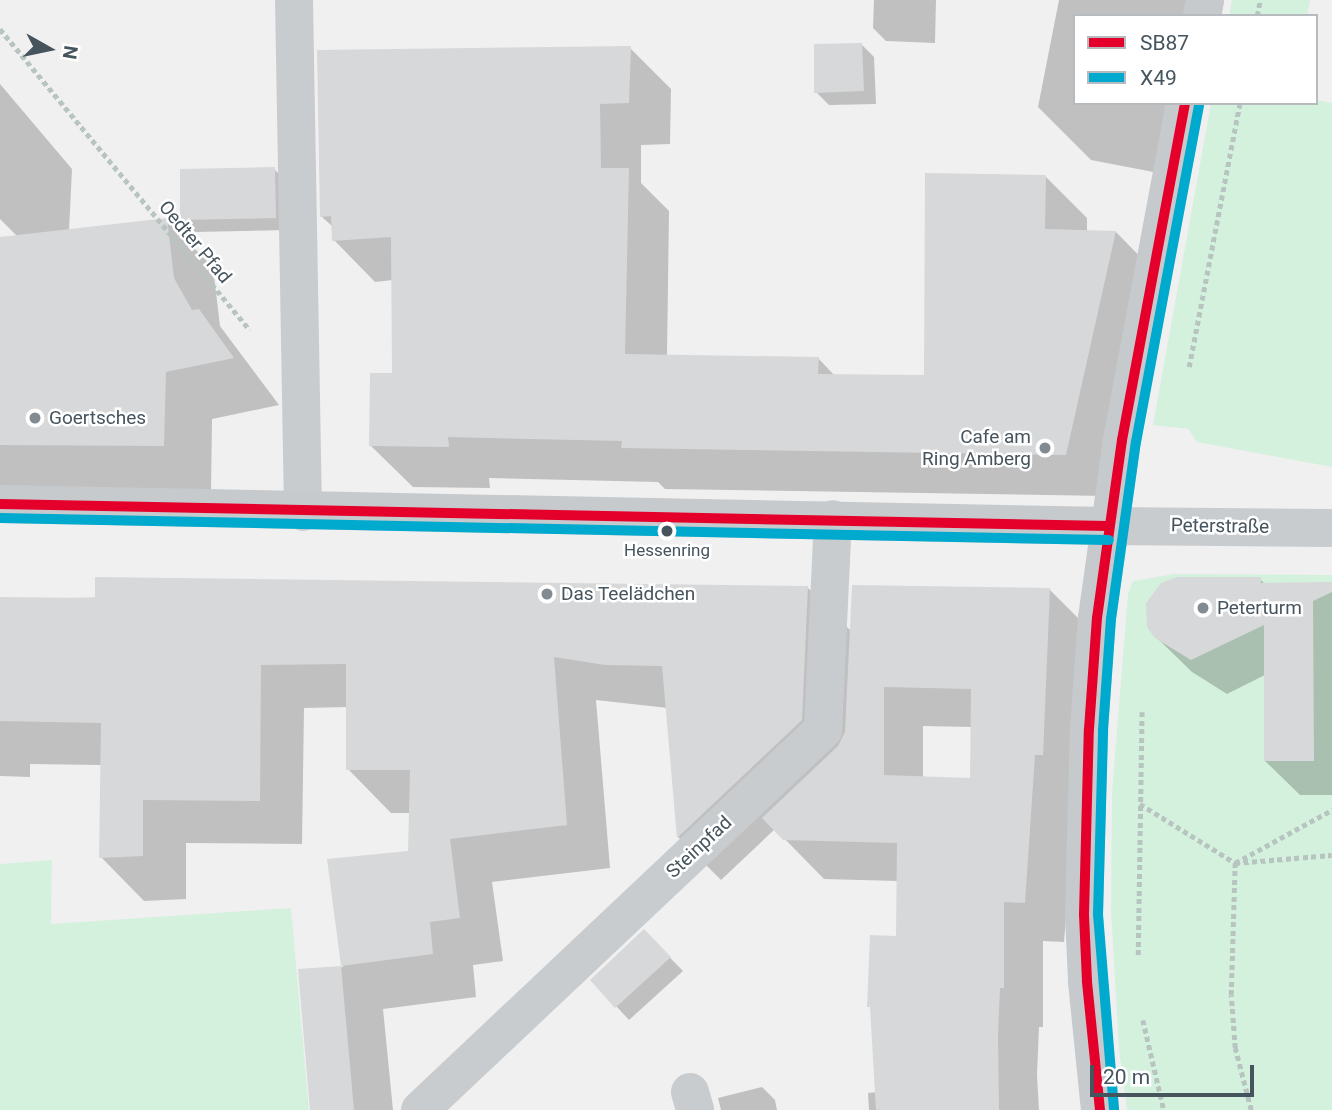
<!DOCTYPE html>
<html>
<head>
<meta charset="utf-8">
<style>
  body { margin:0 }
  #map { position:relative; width:1332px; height:1110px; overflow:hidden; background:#f1f0f0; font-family:Roboto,sans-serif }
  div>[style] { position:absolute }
  .green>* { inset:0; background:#d4f1de }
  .shadow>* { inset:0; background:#0003 }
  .building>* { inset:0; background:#d7d8d9 }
  .path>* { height:4.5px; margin-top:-2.25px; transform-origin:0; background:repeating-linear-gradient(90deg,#b7c4c0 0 5px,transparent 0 8.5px) }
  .minor>* { height:38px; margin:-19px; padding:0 19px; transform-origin:19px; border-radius:19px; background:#c9cccf }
  .major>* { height:38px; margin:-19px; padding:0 19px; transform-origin:19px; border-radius:19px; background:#c6cacd }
  .bus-1>* { height:10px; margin:-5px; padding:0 5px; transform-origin:5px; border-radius:5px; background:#e4002b }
  .bus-2>* { height:10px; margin:-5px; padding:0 5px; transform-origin:5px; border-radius:5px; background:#00a9ce }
  .dots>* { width:19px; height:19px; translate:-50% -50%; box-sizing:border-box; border:4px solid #fff; border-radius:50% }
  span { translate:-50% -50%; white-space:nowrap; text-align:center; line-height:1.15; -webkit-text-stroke:5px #fff; paint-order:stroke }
  .bus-label { font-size:17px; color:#46545e }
  .street-label { font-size:19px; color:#46545e }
  .poi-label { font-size:19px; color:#46545e }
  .left { translate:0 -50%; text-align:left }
  .right { translate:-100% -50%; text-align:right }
  .legend { position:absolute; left:1073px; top:14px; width:245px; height:91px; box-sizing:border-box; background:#fff; border:2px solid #b5bbbf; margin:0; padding:9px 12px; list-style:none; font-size:21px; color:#46545e }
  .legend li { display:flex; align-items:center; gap:14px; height:35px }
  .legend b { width:35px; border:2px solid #b5bbbf }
  .north { position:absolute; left:14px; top:14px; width:70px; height:70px; -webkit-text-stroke:5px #fff; paint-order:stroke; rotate:99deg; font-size:19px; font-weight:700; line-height:28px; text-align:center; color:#46545e }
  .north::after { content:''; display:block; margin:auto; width:24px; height:32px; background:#46545e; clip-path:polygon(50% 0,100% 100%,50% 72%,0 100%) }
  .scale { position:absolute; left:1090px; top:1065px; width:164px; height:32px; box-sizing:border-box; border:4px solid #46545e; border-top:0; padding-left:9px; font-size:21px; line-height:24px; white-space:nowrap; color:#46545e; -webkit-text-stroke:5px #fff; paint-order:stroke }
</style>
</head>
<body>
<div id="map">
  <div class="green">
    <div style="clip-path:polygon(1232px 0,1310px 0,1307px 16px,1229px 16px)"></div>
    <div style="clip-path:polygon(1316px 100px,1332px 103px,1332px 467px,1197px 442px,1188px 429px,1153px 425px,1211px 103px,1316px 103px)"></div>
    <div style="clip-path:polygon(1174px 574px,1332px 575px,1332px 1110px,1127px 1110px,1119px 1050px,1111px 911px,1112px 792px,1128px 594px,1133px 581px)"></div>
    <div style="clip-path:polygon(52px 860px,51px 924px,291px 908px,309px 1110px,0 1110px,0 864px)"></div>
  </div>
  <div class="shadow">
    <div style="clip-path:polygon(874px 0,936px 0,935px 43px,886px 41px,873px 28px)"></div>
    <div style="clip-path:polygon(1059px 0,1224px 0,1221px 16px,1075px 16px,1075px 103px,1204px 103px,1190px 179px,1091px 160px,1038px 107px)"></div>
    <div style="clip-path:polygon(861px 44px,874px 57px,876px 104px,829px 105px,816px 92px)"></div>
    <div style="clip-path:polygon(630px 48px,671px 89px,670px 144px,641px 145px,641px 183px,669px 211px,667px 356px,818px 358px,835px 376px,926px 377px,1046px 177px,1087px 218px,1087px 232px,1116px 232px,1157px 274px,1108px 496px,665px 489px,658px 482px,489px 478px,490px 488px,413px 487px,371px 446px,394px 375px,393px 280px,375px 282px,334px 240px,333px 227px,321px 216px)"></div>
    <div style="clip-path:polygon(0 84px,72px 169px,69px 231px,166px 220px,213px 267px,220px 326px,279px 405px,212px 419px,211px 493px,0 491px,0 239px,18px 237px,0 219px)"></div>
    <div style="clip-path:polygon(274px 169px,287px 182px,288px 230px,195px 232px,182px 219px)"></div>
    <div style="clip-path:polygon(1260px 579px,1266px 585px,1332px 584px,1332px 795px,1300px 795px,1265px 761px,1265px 675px,1227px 694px,1192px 672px,1156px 637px,1147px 603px,1162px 584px)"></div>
    <div style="clip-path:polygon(evenodd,807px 587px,851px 631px,1049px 589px,1089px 629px,1064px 942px,1043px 941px,1043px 1027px,1039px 1027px,1037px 1075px,1039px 1110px,869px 1110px,868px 1093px,877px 1092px,872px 1009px,869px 1006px,898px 937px,898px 881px,824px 879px,775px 829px,721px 880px,678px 837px,668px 708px,596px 700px,610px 868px,492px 882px,503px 961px,473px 965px,476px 997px,383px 1009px,393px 1110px,312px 1110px,300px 971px,343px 967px,329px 861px,410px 852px,411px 813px,391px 813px,348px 769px,348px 707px,304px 708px,302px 844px,186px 843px,186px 899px,144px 901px,101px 857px,102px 765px,30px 764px,30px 777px,0 776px,0 599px,807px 587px,923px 726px,972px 727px,972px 780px,923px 778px,923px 726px)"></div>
    <div style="clip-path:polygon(644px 931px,683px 971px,629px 1020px,592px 980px)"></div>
    <div style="clip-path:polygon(762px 1087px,775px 1100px,777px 1110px,721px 1110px,718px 1098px)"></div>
  </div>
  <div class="building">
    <div style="clip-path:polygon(862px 43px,864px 91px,814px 93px,814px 44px)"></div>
    <div style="clip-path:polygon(631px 46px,629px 103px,600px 104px,601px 168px,629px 168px,625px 354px,819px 357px,818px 374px,924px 375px,925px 173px,1046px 175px,1045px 229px,1116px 231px,1066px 455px,621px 448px,622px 441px,448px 437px,449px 447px,369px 446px,370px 373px,392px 373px,391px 237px,332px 241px,331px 216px,320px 217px,317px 50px)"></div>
    <div style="clip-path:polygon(275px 167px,276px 218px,180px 220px,180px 169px)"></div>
    <div style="clip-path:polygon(167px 218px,174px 278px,192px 310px,199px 309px,234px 358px,166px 372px,164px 446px,0 445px,0 237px)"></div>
    <div style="clip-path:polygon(95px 577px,808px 586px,802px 720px,677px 838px,662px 666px,605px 665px,554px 657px,567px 825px,450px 839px,460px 918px,430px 922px,433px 954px,341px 966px,354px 1110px,310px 1110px,298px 969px,341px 966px,327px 859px,408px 851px,410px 770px,346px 770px,346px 664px,261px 665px,260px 801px,143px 800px,143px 856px,99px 858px,101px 723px,0 721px,0 597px,95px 598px)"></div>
    <div style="clip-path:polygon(1177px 577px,1261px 577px,1261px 583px,1332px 582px,1332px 592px,1313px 601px,1314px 761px,1264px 761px,1264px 625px,1191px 660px,1155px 638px,1147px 627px,1146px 603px,1161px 583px)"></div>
    <div style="clip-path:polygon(evenodd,852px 585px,1050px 588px,1043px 755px,1035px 755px,1025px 903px,1004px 902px,1004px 988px,1000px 988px,998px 1034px,999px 1110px,876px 1110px,870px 1007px,867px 1007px,870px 935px,896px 936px,897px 843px,783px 840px,762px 818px,838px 746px,845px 732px,852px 585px,884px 687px,971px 689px,970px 778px,884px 775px,884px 687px)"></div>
    <div style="clip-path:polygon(644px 929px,671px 957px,615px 1008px,590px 980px)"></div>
  </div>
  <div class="path">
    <div style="left:1257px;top:16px;width:16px;rotate:-79deg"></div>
    <div style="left:0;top:29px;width:391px;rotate:50.3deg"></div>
    <div style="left:1189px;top:367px;width:269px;rotate:-79.1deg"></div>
    <div style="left:1140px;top:804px;width:112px;rotate:31.8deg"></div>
    <div style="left:1235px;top:863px;width:97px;rotate:-4.7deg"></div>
    <div style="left:1138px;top:955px;width:243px;rotate:-89.1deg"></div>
    <div style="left:1143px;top:1020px;width:92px;rotate:76.9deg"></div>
    <div style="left:1251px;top:1110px;width:64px;rotate:-104.5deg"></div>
    <div style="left:1235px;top:1048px;width:53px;rotate:-94.3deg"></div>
    <div style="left:1231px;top:995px;width:132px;rotate:-88.3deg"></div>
    <div style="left:1235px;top:863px;width:111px;rotate:-28.7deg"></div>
  </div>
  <div class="minor">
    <div style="left:294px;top:0;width:512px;rotate:88.99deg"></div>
    <div style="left:1109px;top:526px;width:223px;rotate:0.5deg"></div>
    <div style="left:690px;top:1092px;width:19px;rotate:74deg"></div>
    <div style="left:420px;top:1110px;width:554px;rotate:-43.32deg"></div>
    <div style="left:823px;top:730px;width:211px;rotate:-87.3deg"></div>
  </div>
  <div class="major">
    <div style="left:1202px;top:16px;width:16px;rotate:-79deg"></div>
    <div style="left:0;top:504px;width:1109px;rotate:1.14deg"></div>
    <div style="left:1100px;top:1110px;width:130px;rotate:-95.8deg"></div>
    <div style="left:1087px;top:981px;width:67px;rotate:-92.6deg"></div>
    <div style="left:1084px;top:914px;width:185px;rotate:-88.5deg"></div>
    <div style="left:1089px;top:729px;width:111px;rotate:-85.9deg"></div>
    <div style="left:1097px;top:618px;width:180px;rotate:-82deg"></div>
    <div style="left:1122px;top:440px;width:343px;rotate:-79.4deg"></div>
  </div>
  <div class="bus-1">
    <div style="left:0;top:504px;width:1109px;rotate:1.14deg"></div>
    <div style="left:1100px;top:1110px;width:130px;rotate:-95.8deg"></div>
    <div style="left:1087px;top:981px;width:67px;rotate:-92.6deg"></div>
    <div style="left:1084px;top:914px;width:185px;rotate:-88.5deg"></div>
    <div style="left:1089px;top:729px;width:111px;rotate:-85.9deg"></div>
    <div style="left:1097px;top:618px;width:180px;rotate:-82deg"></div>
    <div style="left:1122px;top:440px;width:343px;rotate:-79.4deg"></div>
  </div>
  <div class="bus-2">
    <div style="left:0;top:518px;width:1109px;rotate:1.14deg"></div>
    <div style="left:1114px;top:1109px;width:196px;rotate:-94.7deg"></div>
    <div style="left:1098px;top:914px;width:184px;rotate:-88.4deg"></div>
    <div style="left:1103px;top:730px;width:111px;rotate:-85.9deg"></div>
    <div style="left:1111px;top:619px;width:179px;rotate:-82deg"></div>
    <div style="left:1136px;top:442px;width:342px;rotate:-79.4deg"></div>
  </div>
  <div class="dots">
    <div style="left:35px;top:418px;background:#828b91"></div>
    <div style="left:1045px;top:448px;background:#828b91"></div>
    <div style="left:667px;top:531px;background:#46545e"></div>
    <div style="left:547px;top:594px;background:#828b91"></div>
    <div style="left:1203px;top:608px;background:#828b91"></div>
  </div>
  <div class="bus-label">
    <span style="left:667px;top:551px">Hessenring</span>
  </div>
  <div class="street-label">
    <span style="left:195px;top:242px;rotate:50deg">Oedter Pfad</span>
    <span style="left:1220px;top:526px;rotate:1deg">Peterstraße</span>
    <span style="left:699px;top:847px;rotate:-43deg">Steinpfad</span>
  </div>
  <div class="poi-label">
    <span class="left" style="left:49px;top:418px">Goertsches</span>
    <span class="right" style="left:1031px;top:448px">Cafe am<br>Ring Amberg</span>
    <span class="left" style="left:561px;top:594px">Das Teelädchen</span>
    <span class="left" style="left:1217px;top:608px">Peterturm</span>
  </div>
  <ul class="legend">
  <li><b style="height:9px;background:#e4002b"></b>SB87</li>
  <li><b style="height:9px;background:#00a9ce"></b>X49</li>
  </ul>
  <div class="north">N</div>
  <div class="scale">20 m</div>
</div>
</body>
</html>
